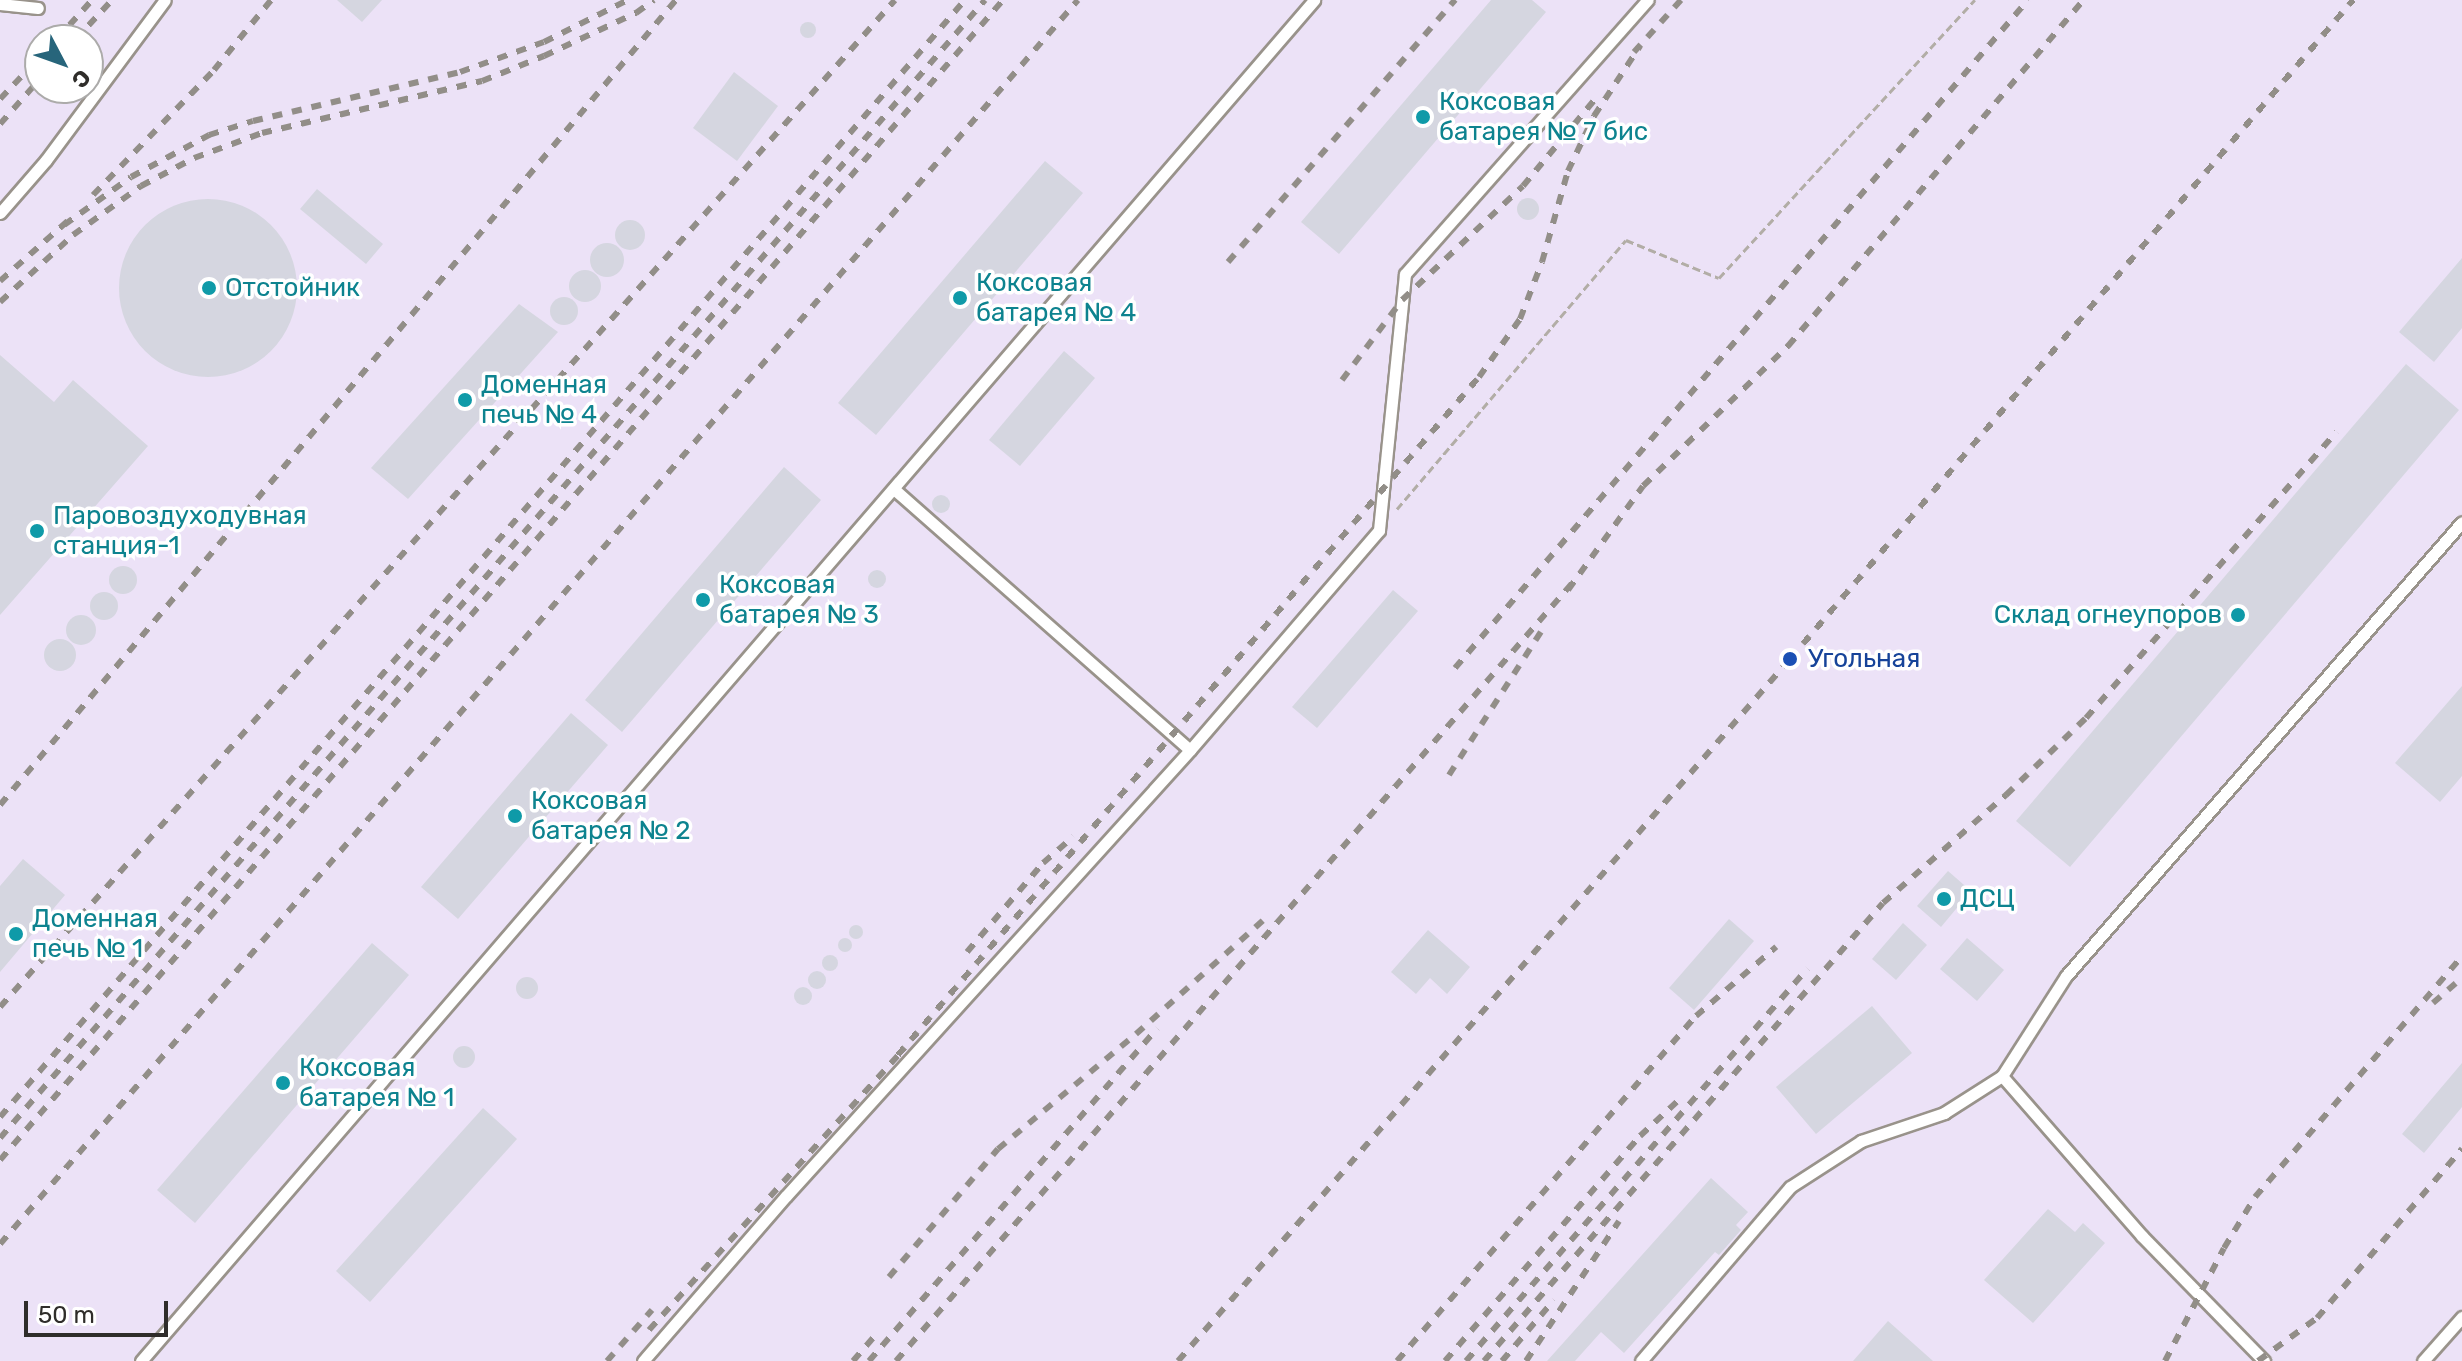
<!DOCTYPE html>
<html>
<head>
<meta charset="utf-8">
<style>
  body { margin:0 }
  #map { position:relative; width:2462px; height:1361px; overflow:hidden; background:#f6efe6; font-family:Rubik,sans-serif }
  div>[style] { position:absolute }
  .industrial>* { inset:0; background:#ece2f7 }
  .building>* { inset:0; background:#d5d6e0 }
  .round { border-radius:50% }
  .path>* { height:3px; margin-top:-1.5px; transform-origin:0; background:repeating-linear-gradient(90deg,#b2ada6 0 8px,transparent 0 12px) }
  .roads { filter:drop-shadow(2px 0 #99938b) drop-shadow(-2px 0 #99938b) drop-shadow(0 2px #99938b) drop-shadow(0 -2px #99938b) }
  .lane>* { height:11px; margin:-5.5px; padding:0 5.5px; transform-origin:5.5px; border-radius:5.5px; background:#fff }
  .rail>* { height:6px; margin-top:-3px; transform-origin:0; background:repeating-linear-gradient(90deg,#928e88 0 10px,transparent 0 20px) }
  .dots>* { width:22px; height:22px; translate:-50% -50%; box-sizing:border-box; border:4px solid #fff; border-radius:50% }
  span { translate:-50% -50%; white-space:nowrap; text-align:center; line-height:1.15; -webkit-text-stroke:7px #fff; paint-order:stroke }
  .culture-label { font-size:26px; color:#0d838f }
  .left { translate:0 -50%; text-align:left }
  .right { translate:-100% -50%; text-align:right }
  .transit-label { font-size:26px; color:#164399 }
  .north { position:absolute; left:24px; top:24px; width:80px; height:80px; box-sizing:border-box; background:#fff; border:2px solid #acabaa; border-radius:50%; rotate:131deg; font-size:22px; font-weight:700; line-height:32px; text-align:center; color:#2f2d2a }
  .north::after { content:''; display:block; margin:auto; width:28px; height:36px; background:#27657b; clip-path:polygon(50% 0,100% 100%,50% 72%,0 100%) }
  .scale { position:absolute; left:24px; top:1301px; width:144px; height:36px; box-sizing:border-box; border:4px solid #2f2d2a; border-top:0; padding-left:10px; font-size:24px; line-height:28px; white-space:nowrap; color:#2f2d2a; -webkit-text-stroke:6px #fff; paint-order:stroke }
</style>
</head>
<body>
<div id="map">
  <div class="industrial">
    <div style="clip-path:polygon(evenodd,0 0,2462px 0,2462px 1361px,0 1361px,0 0,40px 40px,88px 40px,88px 88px,40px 88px,40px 40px)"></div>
  </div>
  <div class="building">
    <div style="clip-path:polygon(337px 0,382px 0,362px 22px)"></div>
    <div style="clip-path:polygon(1491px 0,1532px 0,1546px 12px,1339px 254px,1301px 222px)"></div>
    <div class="round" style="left:800px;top:22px;width:16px;height:16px"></div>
    <div style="clip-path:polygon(734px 72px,778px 106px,737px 161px,693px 128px)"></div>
    <div style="clip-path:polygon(1045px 161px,1083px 193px,876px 435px,838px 403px)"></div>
    <div style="clip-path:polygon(317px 189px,383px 244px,366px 264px,300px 209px)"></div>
    <div class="round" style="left:1517px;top:198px;width:22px;height:22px"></div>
    <div class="round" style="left:119px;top:199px;width:178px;height:178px"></div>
    <div class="round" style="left:615px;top:220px;width:30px;height:30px"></div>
    <div class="round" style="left:590px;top:243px;width:34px;height:34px"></div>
    <div style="clip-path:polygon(2462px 258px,2462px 328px,2434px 362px,2399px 332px)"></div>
    <div class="round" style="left:569px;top:270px;width:32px;height:32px"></div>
    <div class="round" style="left:550px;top:297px;width:28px;height:28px"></div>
    <div style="clip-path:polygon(519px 304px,558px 332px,408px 499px,371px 468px)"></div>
    <div style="clip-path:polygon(1064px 351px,1095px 378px,1020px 466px,989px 440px)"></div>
    <div style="clip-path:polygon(0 355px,54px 402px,73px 380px,148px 446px,0 615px)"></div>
    <div style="clip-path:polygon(2406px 364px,2459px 410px,2070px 867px,2016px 821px)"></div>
    <div style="clip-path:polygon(784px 467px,821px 500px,622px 732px,585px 700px)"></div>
    <div class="round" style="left:932px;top:495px;width:18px;height:18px"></div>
    <div class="round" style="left:109px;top:566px;width:28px;height:28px"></div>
    <div class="round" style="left:868px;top:570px;width:18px;height:18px"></div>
    <div style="clip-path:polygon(1393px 590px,1418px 611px,1317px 728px,1292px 707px)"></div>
    <div class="round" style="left:90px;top:592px;width:28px;height:28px"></div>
    <div class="round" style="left:66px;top:615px;width:30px;height:30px"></div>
    <div class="round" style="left:44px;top:639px;width:32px;height:32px"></div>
    <div style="clip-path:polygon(2462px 686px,2462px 776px,2440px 802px,2395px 763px)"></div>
    <div style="clip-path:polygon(571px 713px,608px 745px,458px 919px,421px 887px)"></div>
    <div style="clip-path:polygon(23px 859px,65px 895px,0 972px,0 886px)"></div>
    <div style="clip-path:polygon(1948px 871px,1971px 891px,1941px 927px,1917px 906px)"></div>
    <div style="clip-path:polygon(1729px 919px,1754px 941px,1694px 1010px,1669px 988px)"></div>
    <div style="clip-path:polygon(1903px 923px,1927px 945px,1896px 980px,1872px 959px)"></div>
    <div class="round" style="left:849px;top:925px;width:14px;height:14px"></div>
    <div style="clip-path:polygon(1428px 930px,1470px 967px,1447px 994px,1430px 978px,1416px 994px,1391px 972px)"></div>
    <div style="clip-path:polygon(1967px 938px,2004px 970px,1977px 1001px,1940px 969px)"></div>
    <div class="round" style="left:838px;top:938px;width:14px;height:14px"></div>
    <div style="clip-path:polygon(372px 943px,409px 975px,195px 1223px,157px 1190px)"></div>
    <div class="round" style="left:822px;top:955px;width:16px;height:16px"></div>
    <div class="round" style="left:808px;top:971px;width:18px;height:18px"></div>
    <div class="round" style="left:516px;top:977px;width:22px;height:22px"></div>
    <div class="round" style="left:794px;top:987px;width:18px;height:18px"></div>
    <div style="clip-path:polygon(1872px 1006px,1912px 1053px,1816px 1134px,1776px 1087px)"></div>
    <div class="round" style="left:453px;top:1046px;width:22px;height:22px"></div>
    <div style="clip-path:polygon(2462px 1063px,2462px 1107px,2424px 1153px,2402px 1134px)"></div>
    <div style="clip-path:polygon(483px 1108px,517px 1139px,370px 1302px,336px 1271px)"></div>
    <div style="clip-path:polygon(1711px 1178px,1748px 1212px,1736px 1225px,1741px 1230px,1719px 1255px,1715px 1252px,1624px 1353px,1601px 1332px,1575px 1361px,1547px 1361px)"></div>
    <div style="clip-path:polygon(2048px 1209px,2075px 1232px,2083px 1223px,2105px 1243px,2033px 1323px,1984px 1280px)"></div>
    <div style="clip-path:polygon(1888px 1321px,1933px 1361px,1853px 1361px)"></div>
  </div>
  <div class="path">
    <div style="left:1397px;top:509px;width:353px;rotate:-49.6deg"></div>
    <div style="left:1626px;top:240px;width:100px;rotate:22.2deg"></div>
    <div style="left:1719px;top:278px;width:378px;rotate:-47.4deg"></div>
  </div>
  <div class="roads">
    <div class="lane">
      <div style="left:0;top:4px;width:38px;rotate:6deg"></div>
      <div style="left:0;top:213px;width:70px;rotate:-49deg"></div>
      <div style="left:46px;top:160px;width:199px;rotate:-53.4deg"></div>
      <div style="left:895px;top:490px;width:393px;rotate:41.4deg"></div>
      <div style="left:1190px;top:750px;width:290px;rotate:-49.3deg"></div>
      <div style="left:1379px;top:530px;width:257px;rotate:-84.2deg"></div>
      <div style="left:1405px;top:274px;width:366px;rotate:-48.5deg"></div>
      <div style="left:2002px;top:1076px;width:119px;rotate:-57.4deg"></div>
      <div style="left:2066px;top:976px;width:602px;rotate:-48.9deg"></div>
      <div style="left:141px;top:1361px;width:1797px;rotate:-49.24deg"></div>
      <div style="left:643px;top:1361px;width:218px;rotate:-49.1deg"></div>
      <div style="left:786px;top:1196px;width:602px;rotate:-47.83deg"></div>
      <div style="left:1641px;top:1361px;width:229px;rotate:-49.4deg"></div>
      <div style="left:1790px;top:1187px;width:85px;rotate:-32.9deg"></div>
      <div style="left:1861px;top:1141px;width:88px;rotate:-18.6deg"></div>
      <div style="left:1944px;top:1113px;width:69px;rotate:-32.5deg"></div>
      <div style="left:2002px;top:1076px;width:213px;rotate:48.8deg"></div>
      <div style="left:2142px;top:1236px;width:175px;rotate:45.7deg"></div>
      <div style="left:2423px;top:1361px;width:59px;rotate:-48.4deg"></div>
    </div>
  </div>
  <div class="rail">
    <div style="left:56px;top:40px;width:54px;rotate:-48deg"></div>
    <div style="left:75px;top:40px;width:54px;rotate:-47.2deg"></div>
    <div style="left:1634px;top:52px;width:70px;rotate:-47.9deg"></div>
    <div style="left:0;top:99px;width:58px;rotate:-46.4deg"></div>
    <div style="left:0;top:124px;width:60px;rotate:-48.4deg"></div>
    <div style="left:93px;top:195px;width:174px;rotate:-45.9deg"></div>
    <div style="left:214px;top:70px;width:90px;rotate:-50.8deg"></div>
    <div style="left:64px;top:225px;width:82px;rotate:-35.6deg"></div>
    <div style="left:131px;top:177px;width:89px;rotate:-28.3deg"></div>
    <div style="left:209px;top:135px;width:46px;rotate:-17.7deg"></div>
    <div style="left:253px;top:121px;width:213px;rotate:-13.3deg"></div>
    <div style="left:460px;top:72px;width:89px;rotate:-19.7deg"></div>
    <div style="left:544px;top:42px;width:94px;rotate:-26.6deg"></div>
    <div style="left:1228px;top:262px;width:347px;rotate:-49.1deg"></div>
    <div style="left:0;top:281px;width:95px;rotate:-41.6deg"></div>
    <div style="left:0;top:302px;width:99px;rotate:-42.5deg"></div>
    <div style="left:73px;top:235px;width:84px;rotate:-35.8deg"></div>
    <div style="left:141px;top:186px;width:60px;rotate:-27.8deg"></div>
    <div style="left:194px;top:158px;width:72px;rotate:-20.2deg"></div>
    <div style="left:262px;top:133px;width:226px;rotate:-13.3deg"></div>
    <div style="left:482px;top:81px;width:67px;rotate:-22deg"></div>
    <div style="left:544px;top:56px;width:102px;rotate:-25.1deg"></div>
    <div style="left:636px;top:13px;width:22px;rotate:-36deg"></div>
    <div style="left:1342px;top:380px;width:100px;rotate:-53.1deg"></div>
    <div style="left:1402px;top:300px;width:166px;rotate:-43.3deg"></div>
    <div style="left:1523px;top:186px;width:114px;rotate:-50.3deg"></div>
    <div style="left:1568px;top:590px;width:128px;rotate:-54.2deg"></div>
    <div style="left:1643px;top:486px;width:202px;rotate:-44deg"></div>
    <div style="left:1788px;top:346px;width:455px;rotate:-49.5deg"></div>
    <div style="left:1455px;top:668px;width:880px;rotate:-49.38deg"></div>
    <div style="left:1449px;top:775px;width:176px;rotate:-57.3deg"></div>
    <div style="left:0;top:805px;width:1051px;rotate:-49.98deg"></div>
    <div style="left:967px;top:952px;width:117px;rotate:-49.5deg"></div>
    <div style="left:1043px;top:863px;width:40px;rotate:-41deg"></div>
    <div style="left:2433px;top:1003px;width:38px;rotate:-41deg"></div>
    <div style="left:0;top:1007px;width:1347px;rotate:-48.37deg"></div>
    <div style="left:0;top:1117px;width:1476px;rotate:-49.18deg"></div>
    <div style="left:0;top:1138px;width:1505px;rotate:-49.12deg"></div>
    <div style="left:0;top:1160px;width:1533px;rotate:-49.15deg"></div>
    <div style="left:0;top:1244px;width:1646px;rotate:-49.09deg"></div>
    <div style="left:889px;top:1277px;width:168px;rotate:-49.6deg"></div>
    <div style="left:998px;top:1149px;width:180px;rotate:-39.8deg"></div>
    <div style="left:1136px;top:1034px;width:177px;rotate:-41.8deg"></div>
    <div style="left:649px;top:1330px;width:371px;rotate:-47.8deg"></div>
    <div style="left:898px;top:1055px;width:893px;rotate:-49.41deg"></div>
    <div style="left:1479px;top:377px;width:71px;rotate:-54.7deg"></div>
    <div style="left:1520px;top:319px;width:61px;rotate:-68.9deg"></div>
    <div style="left:1542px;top:262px;width:95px;rotate:-74.1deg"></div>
    <div style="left:1568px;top:171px;width:61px;rotate:-64.7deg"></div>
    <div style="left:1594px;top:116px;width:84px;rotate:-56.7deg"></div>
    <div style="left:607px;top:1361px;width:68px;rotate:-48.6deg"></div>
    <div style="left:853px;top:1361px;width:37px;rotate:-49deg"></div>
    <div style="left:869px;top:1361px;width:440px;rotate:-49.1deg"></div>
    <div style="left:896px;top:1361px;width:1033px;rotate:-49deg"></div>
    <div style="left:1178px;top:1361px;width:931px;rotate:-48.92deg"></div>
    <div style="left:1790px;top:659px;width:867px;rotate:-49.49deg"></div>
    <div style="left:1397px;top:1361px;width:457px;rotate:-49.1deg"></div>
    <div style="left:1696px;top:1016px;width:106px;rotate:-40.8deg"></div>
    <div style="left:1445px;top:1361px;width:298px;rotate:-49.1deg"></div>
    <div style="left:1640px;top:1136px;width:59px;rotate:-42.9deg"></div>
    <div style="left:1466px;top:1361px;width:520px;rotate:-48.98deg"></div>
    <div style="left:1484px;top:1361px;width:607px;rotate:-48.94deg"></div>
    <div style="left:1883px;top:903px;width:164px;rotate:-41.3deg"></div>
    <div style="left:2006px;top:795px;width:111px;rotate:-43.9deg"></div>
    <div style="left:2086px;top:718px;width:380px;rotate:-48.8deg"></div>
    <div style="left:1502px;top:1361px;width:80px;rotate:-49.6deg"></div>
    <div style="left:1526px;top:1361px;width:168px;rotate:-56.4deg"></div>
    <div style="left:2165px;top:1361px;width:127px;rotate:-62.4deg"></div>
    <div style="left:2224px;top:1248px;width:60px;rotate:-58.7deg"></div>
    <div style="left:2255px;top:1197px;width:318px;rotate:-49.3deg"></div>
    <div style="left:2258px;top:1361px;width:73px;rotate:-36.1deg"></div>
    <div style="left:2317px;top:1318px;width:223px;rotate:-49.4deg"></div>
  </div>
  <div class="dots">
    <div style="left:1423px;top:117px;background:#0f9aa8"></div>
    <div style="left:209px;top:288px;background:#0f9aa8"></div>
    <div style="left:960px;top:298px;background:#0f9aa8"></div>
    <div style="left:465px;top:400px;background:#0f9aa8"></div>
    <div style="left:37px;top:531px;background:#0f9aa8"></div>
    <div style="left:703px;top:600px;background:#0f9aa8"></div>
    <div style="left:2238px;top:615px;background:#0f9aa8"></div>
    <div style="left:1790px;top:659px;background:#1a4fb4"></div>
    <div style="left:515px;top:816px;background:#0f9aa8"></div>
    <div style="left:1944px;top:899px;background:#0f9aa8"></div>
    <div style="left:16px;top:934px;background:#0f9aa8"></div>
    <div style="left:283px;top:1083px;background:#0f9aa8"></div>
  </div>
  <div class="culture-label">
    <span class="left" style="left:1439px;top:117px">Коксовая<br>батарея № 7 бис</span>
    <span class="left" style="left:976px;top:298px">Коксовая<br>батарея № 4</span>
    <span class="left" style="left:225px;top:288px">Отстойник</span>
    <span class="left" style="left:481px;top:400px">Доменная<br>печь № 4</span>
    <span class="left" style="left:53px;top:531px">Паровоздуходувная<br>станция-1</span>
    <span class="left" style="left:719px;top:600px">Коксовая<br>батарея № 3</span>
    <span class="right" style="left:2222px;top:615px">Склад огнеупоров</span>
    <span class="left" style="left:531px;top:816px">Коксовая<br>батарея № 2</span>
    <span class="left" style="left:1960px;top:899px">ДСЦ</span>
    <span class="left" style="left:32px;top:934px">Доменная<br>печь № 1</span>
    <span class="left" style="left:299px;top:1083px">Коксовая<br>батарея № 1</span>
  </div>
  <div class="transit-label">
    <span class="left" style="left:1808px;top:659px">Угольная</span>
  </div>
  <div class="north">С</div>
  <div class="scale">50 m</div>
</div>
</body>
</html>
